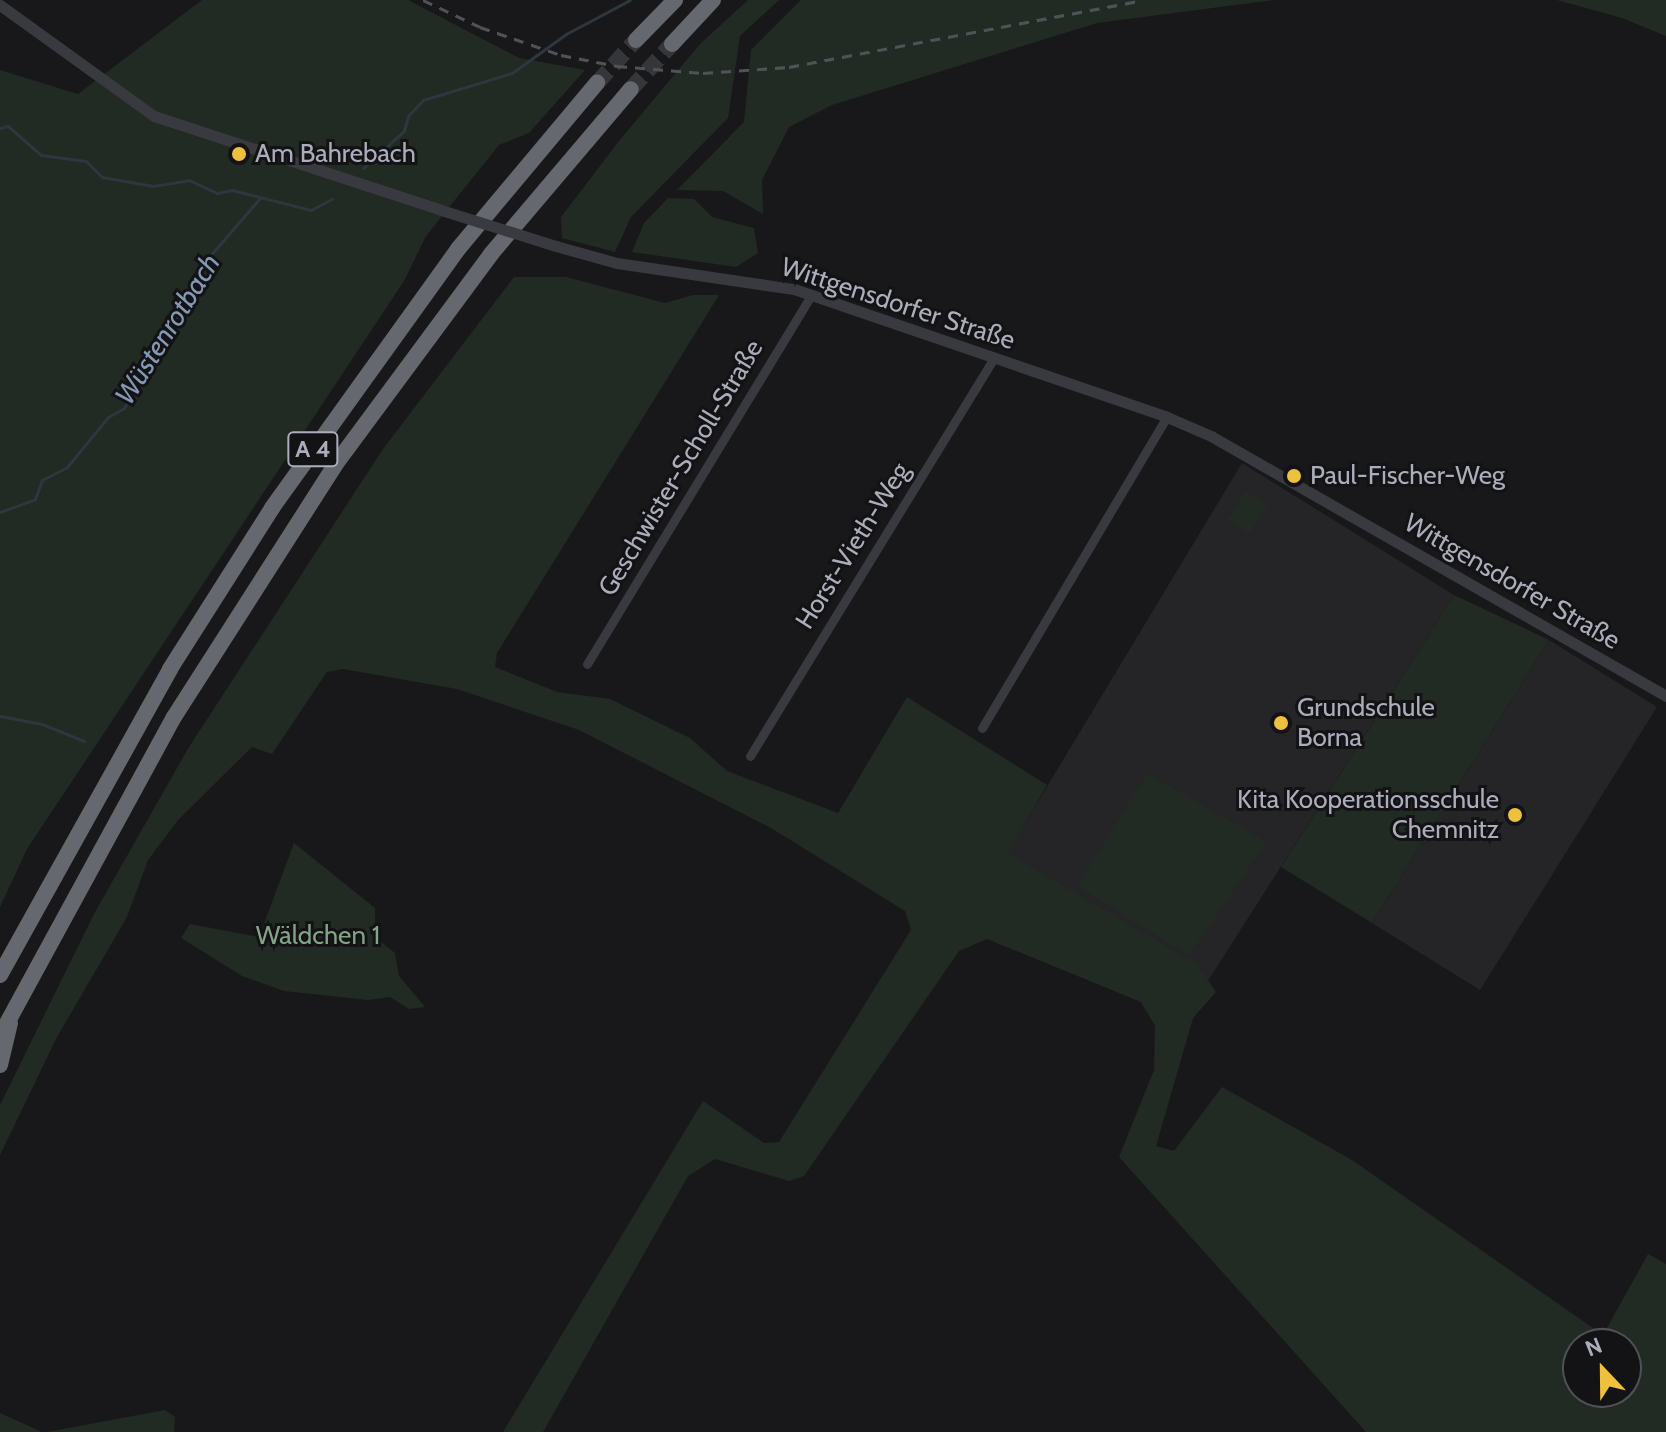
<!DOCTYPE html>
<html>
<head>
<meta charset="utf-8">
<style>
  body { margin:0 }
  #map { position:relative; width:1666px; height:1432px; overflow:hidden; background:#18181a; font-family:Cabin,sans-serif }
  div>[style] { position:absolute }
  .built>* { inset:0; background:#252427 }
  .green>* { inset:0; background:#222a24 }
  .stream>* { height:3px; margin:-1.5px; padding:0 1.5px; transform-origin:1.5px; border-radius:1.5px; background:#2e363e }
  .motorway-tunnel>* { height:16px; margin-top:-8px; transform-origin:0; background:repeating-linear-gradient(90deg,#35363a 0 16px,transparent 0 24px) }
  .minor>* { height:9px; margin:-4.5px; padding:0 4.5px; transform-origin:4.5px; border-radius:4.5px; background:#393a3f }
  .tertiary>* { height:11px; margin:-5.5px; padding:0 5.5px; transform-origin:5.5px; border-radius:5.5px; background:#393a3f }
  .motorway>* { height:16px; margin:-8px; padding:0 8px; transform-origin:8px; border-radius:8px; background:#666870 }
  .rail>* { height:3px; margin-top:-1.5px; transform-origin:0; background:repeating-linear-gradient(90deg,#505258 0 10px,transparent 0 18px) }
  .tertiary-bridge>* { height:11px; margin:-5.5px; padding:0 5.5px; transform-origin:5.5px; border-radius:5.5px; background:#393a3f }
  .dots>* { width:22px; height:22px; translate:-50% -50%; box-sizing:border-box; border:4px solid #131315; border-radius:50% }
  span { translate:-50% -50%; white-space:nowrap; text-align:center; line-height:1.15; -webkit-text-stroke:6px #131315; paint-order:stroke }
  .shield-label span { padding:2px 6px; background:#131315; border:2px solid; border-radius:6px; -webkit-text-stroke-width:0 }
  .shield-label { font-size:24px; color:#abaeba; font-weight:700 }
  .poi-label { font-size:26px; color:#abaeba }
  .left { translate:0 -50%; text-align:left }
  .right { translate:-100% -50%; text-align:right }
  .street-label { font-size:26px; color:#abaeba }
  .park-label { font-size:26px; color:#83a487 }
  .water-label { font-size:28px; color:#8399b3; font-style:italic }
  .north { position:absolute; left:1562px; top:1328px; width:80px; height:80px; box-sizing:border-box; background:#131315; border:2px solid #505157; border-radius:50%; rotate:338deg; font-size:22px; font-weight:700; line-height:32px; text-align:center; color:#abaeba }
  .north::after { content:''; display:block; margin:auto; width:28px; height:36px; background:#edc03e; clip-path:polygon(50% 0,100% 100%,50% 72%,0 100%) }
</style>
</head>
<body>
<div id="map">
  <div class="built">
    <div style="clip-path:polygon(1242px 463px,1454px 595px,1208px 981px,1196px 964px,1007px 853px)"></div>
    <div style="clip-path:polygon(1549px 640px,1657px 707px,1480px 990px,1372px 923px)"></div>
  </div>
  <div class="green">
    <div style="clip-path:polygon(202px 0,408px 0,519px 58px,585px 70px,529px 133px,499px 145px,426px 236px,404px 281px,27px 849px,0 907px,0 70px,78px 94px)"></div>
    <div style="clip-path:polygon(748px 0,779px 0,740px 36px,728px 118px,631px 217px,615px 252px,562px 238px,561px 217px,619px 141px,700px 44px)"></div>
    <div style="clip-path:polygon(801px 0,1274px 0,1097px 23px,832px 105px,789px 127px,762px 180px,763px 214px,723px 191px,677px 190px,744px 122px,751px 50px)"></div>
    <div style="clip-path:polygon(1557px 0,1666px 0,1666px 36px,1622px 18px)"></div>
    <div style="clip-path:polygon(668px 198px,694px 199px,712px 217px,754px 228px,758px 253px,736px 267px,632px 252px,644px 223px)"></div>
    <div style="clip-path:polygon(evenodd,514px 277px,566px 277px,665px 303px,693px 295px,719px 295px,497px 653px,495px 667px,557px 692px,610px 699px,690px 738px,727px 771px,838px 813px,907px 697px,1047px 785px,1008px 853px,1197px 964px,1216px 992px,1193px 1018px,1156px 1146px,1174px 1151px,1222px 1087px,1352px 1160px,1603px 1335px,1648px 1254px,1666px 1264px,1666px 1432px,1366px 1432px,1119px 1157px,1154px 1070px,1155px 1026px,1141px 1002px,987px 939px,959px 951px,804px 1176px,789px 1181px,715px 1159px,688px 1176px,543px 1432px,503px 1432px,703px 1101px,764px 1143px,779px 1142px,911px 930px,905px 911px,771px 828px,579px 730px,457px 689px,343px 669px,327px 672px,272px 754px,252px 747px,178px 820px,148px 860px,127px 917px,57px 1037px,0 1155px,0 1105px,95px 912px,189px 747px,383px 449px,514px 277px,1578px 1344px,1626px 1344px,1626px 1392px,1578px 1392px,1578px 1344px)"></div>
    <div style="clip-path:polygon(1245px 491px,1268px 504px,1249px 534px,1227px 520px)"></div>
    <div style="clip-path:polygon(1454px 595px,1549px 640px,1372px 923px,1281px 867px)"></div>
    <div style="clip-path:polygon(1147px 773px,1267px 842px,1189px 956px,1077px 886px)"></div>
    <div style="clip-path:polygon(294px 843px,375px 908px,375px 937px,395px 953px,399px 976px,425px 1007px,409px 1009px,390px 997px,368px 1000px,284px 991px,242px 976px,181px 938px,190px 924px,259px 937px)"></div>
    <div style="clip-path:polygon(165px 1410px,175px 1417px,174px 1432px,47px 1432px)"></div>
    <div style="clip-path:polygon(0 1413px,42px 1432px,0 1432px)"></div>
  </div>
  <div class="stream">
    <div style="left:0;top:128px;width:8px;rotate:-14deg"></div>
    <div style="left:8px;top:126px;width:44px;rotate:41.3deg"></div>
    <div style="left:41px;top:155px;width:45px;rotate:7.6deg"></div>
    <div style="left:86px;top:161px;width:23px;rotate:45deg"></div>
    <div style="left:102px;top:177px;width:52px;rotate:10deg"></div>
    <div style="left:153px;top:186px;width:36px;rotate:-9deg"></div>
    <div style="left:189px;top:180px;width:31px;rotate:25deg"></div>
    <div style="left:217px;top:193px;width:15px;rotate:-11deg"></div>
    <div style="left:232px;top:190px;width:81px;rotate:14.2deg"></div>
    <div style="left:311px;top:210px;width:24px;rotate:-28deg"></div>
    <div style="left:363px;top:168px;width:55px;rotate:-42.1deg"></div>
    <div style="left:404px;top:131px;width:16px;rotate:-75deg"></div>
    <div style="left:408px;top:116px;width:22px;rotate:-47deg"></div>
    <div style="left:423px;top:100px;width:93px;rotate:-16.9deg"></div>
    <div style="left:512px;top:73px;width:67px;rotate:-35.8deg"></div>
    <div style="left:566px;top:34px;width:72px;rotate:-28deg"></div>
    <div style="left:0;top:512px;width:37px;rotate:-20deg"></div>
    <div style="left:35px;top:499px;width:20px;rotate:-70deg"></div>
    <div style="left:42px;top:480px;width:28px;rotate:-27deg"></div>
    <div style="left:67px;top:467px;width:65px;rotate:-50.6deg"></div>
    <div style="left:108px;top:417px;width:18px;rotate:-29deg"></div>
    <div style="left:124px;top:408px;width:173px;rotate:-60.6deg"></div>
    <div style="left:209px;top:257px;width:78px;rotate:-49.2deg"></div>
    <div style="left:0;top:716px;width:43px;rotate:10.8deg"></div>
    <div style="left:42px;top:724px;width:45px;rotate:22deg"></div>
  </div>
  <div class="motorway-tunnel">
    <div style="left:597px;top:83px;width:58px;rotate:-47.8deg"></div>
    <div style="left:631px;top:89px;width:61px;rotate:-47.7deg"></div>
  </div>
  <div class="minor">
    <div style="left:587px;top:664px;width:433px;rotate:-58.7deg"></div>
    <div style="left:982px;top:728px;width:362px;rotate:-59.3deg"></div>
    <div style="left:750px;top:756px;width:467px;rotate:-58.5deg"></div>
  </div>
  <div class="tertiary">
    <div style="left:0;top:5px;width:190px;rotate:35.8deg"></div>
    <div style="left:154px;top:116px;width:302px;rotate:18.1deg"></div>
    <div style="left:556px;top:246px;width:63px;rotate:15.6deg"></div>
    <div style="left:617px;top:263px;width:179px;rotate:8.4deg"></div>
    <div style="left:794px;top:289px;width:394px;rotate:18.9deg"></div>
    <div style="left:1167px;top:417px;width:48px;rotate:23.4deg"></div>
    <div style="left:1211px;top:436px;width:524px;rotate:29.74deg"></div>
  </div>
  <div class="motorway">
    <div style="left:636px;top:40px;width:56px;rotate:-45.7deg"></div>
    <div style="left:672px;top:44px;width:60px;rotate:-47deg"></div>
    <div style="left:0;top:975px;width:350px;rotate:-60.9deg"></div>
    <div style="left:170px;top:669px;width:191px;rotate:-57.6deg"></div>
    <div style="left:272px;top:508px;width:319px;rotate:-54.3deg"></div>
    <div style="left:458px;top:249px;width:217px;rotate:-50.1deg"></div>
    <div style="left:0;top:1036px;width:363px;rotate:-61.4deg"></div>
    <div style="left:174px;top:717px;width:299px;rotate:-57.4deg"></div>
    <div style="left:335px;top:465px;width:262px;rotate:-53.5deg"></div>
    <div style="left:491px;top:254px;width:216px;rotate:-49.7deg"></div>
    <div style="left:0;top:1065px;width:43px;rotate:-76.6deg"></div>
  </div>
  <div class="rail">
    <div style="left:423px;top:0;width:63px;rotate:25.3deg"></div>
    <div style="left:480px;top:27px;width:86px;rotate:19.1deg"></div>
    <div style="left:561px;top:55px;width:57px;rotate:11.1deg"></div>
    <div style="left:617px;top:66px;width:86px;rotate:4.7deg"></div>
    <div style="left:703px;top:73px;width:86px;rotate:-4deg"></div>
    <div style="left:789px;top:67px;width:360px;rotate:-10.7deg"></div>
  </div>
  <div class="tertiary-bridge">
    <div style="left:441px;top:210px;width:121px;rotate:17.4deg"></div>
  </div>
  <div class="dots">
    <div style="left:239px;top:154px;background:#edc03e"></div>
    <div style="left:1294px;top:476px;background:#edc03e"></div>
    <div style="left:1281px;top:723px;background:#edc03e"></div>
    <div style="left:1515px;top:815px;background:#edc03e"></div>
  </div>
  <div class="shield-label">
    <span style="left:313px;top:449px">A 4</span>
  </div>
  <div class="poi-label">
    <span class="left" style="left:255px;top:154px">Am Bahrebach</span>
    <span class="left" style="left:1310px;top:476px">Paul-Fischer-Weg</span>
    <span class="left" style="left:1297px;top:723px">Grundschule<br>Borna</span>
    <span class="right" style="left:1499px;top:815px">Kita Kooperationsschule<br>Chemnitz</span>
  </div>
  <div class="street-label">
    <span style="left:898px;top:304px;rotate:18deg">Wittgensdorfer Straße</span>
    <span style="left:681px;top:468px;rotate:-59deg">Geschwister-Scholl-Straße</span>
    <span style="left:853px;top:546px;rotate:-58deg">Horst-Vieth-Weg</span>
    <span style="left:1512px;top:582px;rotate:30deg">Wittgensdorfer Straße</span>
  </div>
  <div class="park-label">
    <span style="left:318px;top:936px">Wäldchen 1</span>
  </div>
  <div class="water-label">
    <span style="left:167px;top:329px;rotate:-58deg">Wüstenrotbach</span>
  </div>
  <div class="north">N</div>
</div>
</body>
</html>
